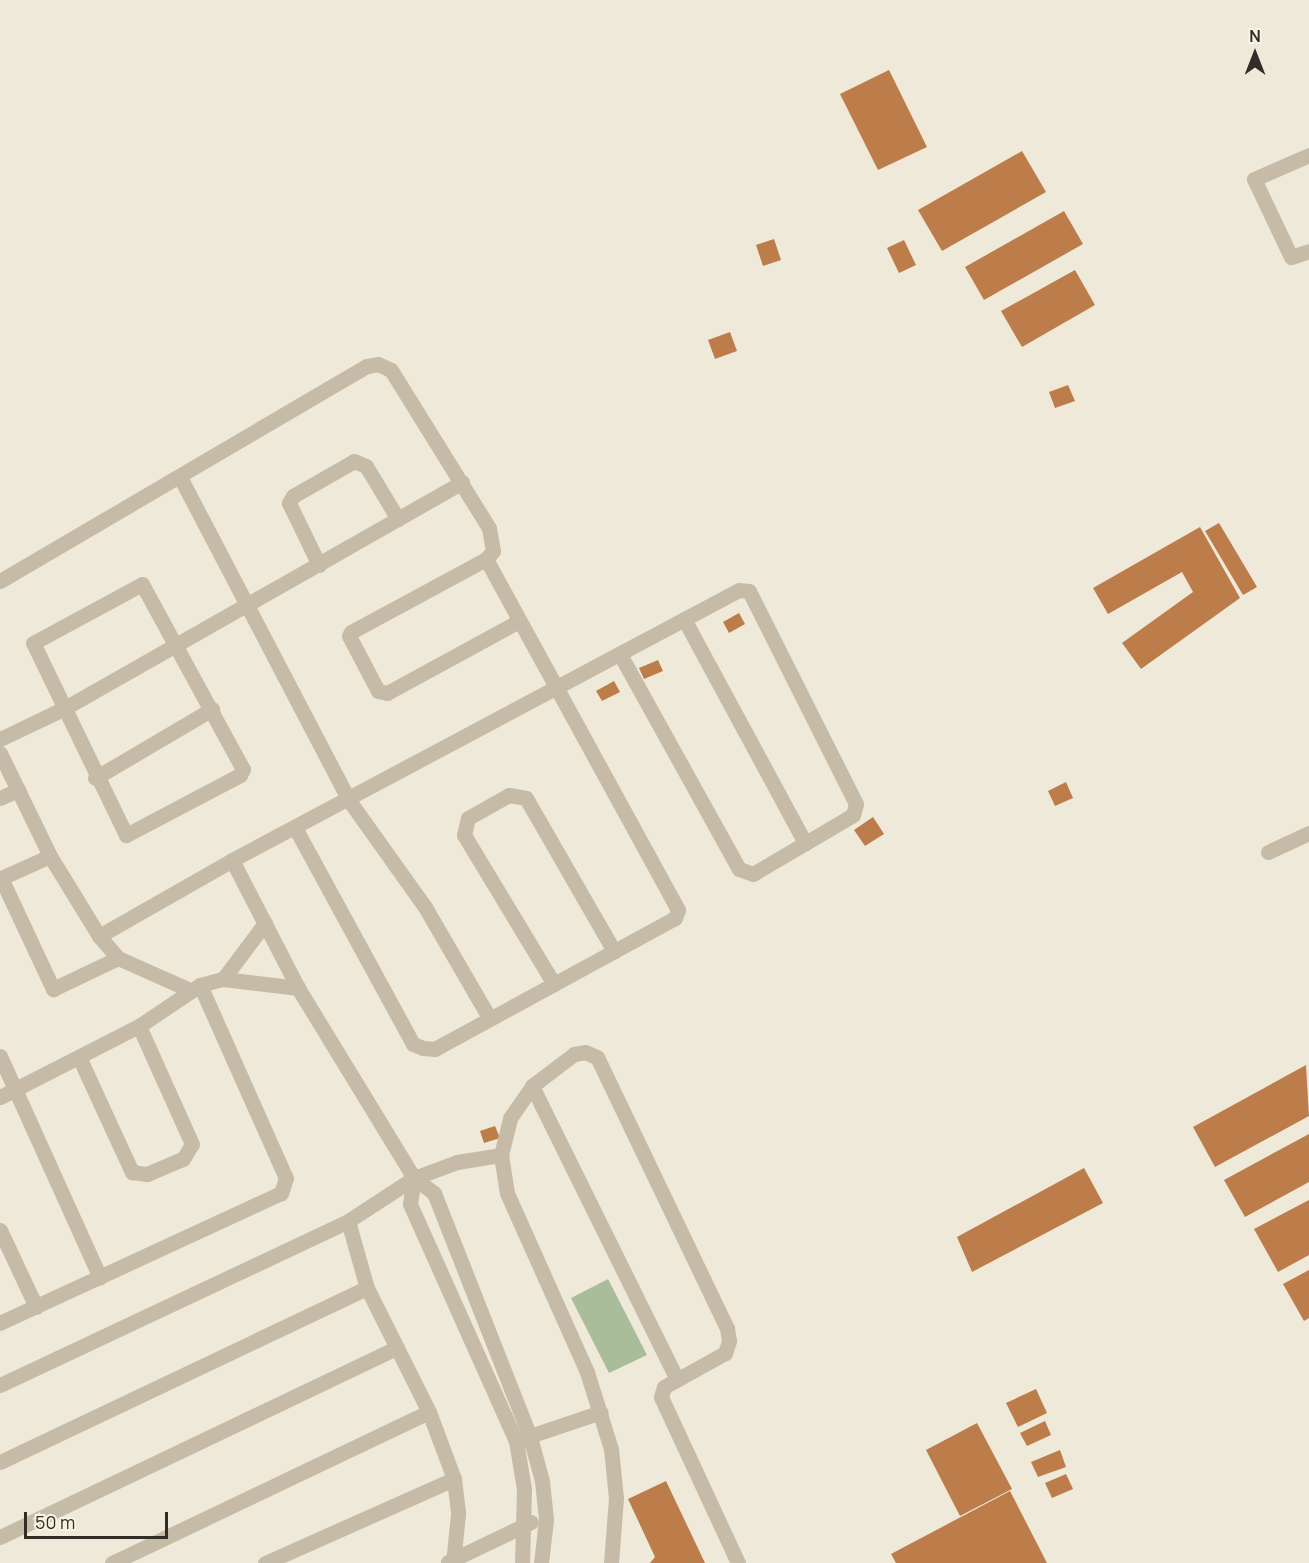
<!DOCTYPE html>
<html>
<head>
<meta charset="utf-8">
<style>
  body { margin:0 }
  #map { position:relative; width:1309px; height:1563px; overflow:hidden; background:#efe9d9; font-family:Manrope,sans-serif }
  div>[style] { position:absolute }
  .green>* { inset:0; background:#aabd9b }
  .building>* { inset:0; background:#bd7d4a }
  .minor>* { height:15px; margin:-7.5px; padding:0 7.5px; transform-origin:7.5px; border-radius:7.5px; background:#c6bba7 }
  span { translate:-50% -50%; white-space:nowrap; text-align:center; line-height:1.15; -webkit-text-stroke:4.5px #f7f3e5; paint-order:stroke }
  .north { position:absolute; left:1225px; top:24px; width:60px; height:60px; -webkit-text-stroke:4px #f7f3e5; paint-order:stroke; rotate:0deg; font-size:16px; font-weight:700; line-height:24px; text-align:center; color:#332d27 }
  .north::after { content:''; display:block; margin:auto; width:21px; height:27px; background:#332d27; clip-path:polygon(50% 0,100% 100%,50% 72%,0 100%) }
  .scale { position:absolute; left:24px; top:1512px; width:144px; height:27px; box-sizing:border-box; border:3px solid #332d27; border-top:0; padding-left:8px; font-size:18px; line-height:21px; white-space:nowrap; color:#332d27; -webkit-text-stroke:4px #f7f3e5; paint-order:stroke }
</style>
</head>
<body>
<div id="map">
  <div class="green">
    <div style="clip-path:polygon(608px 1279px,647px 1355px,609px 1373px,571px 1298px)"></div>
  </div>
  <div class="building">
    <div style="clip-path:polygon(889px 70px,927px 147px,878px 170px,840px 94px)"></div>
    <div style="clip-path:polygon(1022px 151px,1046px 192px,942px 251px,918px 210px)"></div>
    <div style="clip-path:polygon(1064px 211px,1083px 244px,984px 300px,965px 267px)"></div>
    <div style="clip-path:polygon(774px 239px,781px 260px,763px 266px,756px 245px)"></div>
    <div style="clip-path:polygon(904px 240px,916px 265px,899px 273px,887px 248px)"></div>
    <div style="clip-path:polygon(1075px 270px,1095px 305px,1022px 347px,1001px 311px)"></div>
    <div style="clip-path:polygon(730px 332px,737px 351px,715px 359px,708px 340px)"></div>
    <div style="clip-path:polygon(1068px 385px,1075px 401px,1055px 408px,1049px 392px)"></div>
    <div style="clip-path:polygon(1219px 523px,1257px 587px,1243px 595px,1205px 531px)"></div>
    <div style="clip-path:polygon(1200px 527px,1240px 598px,1141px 669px,1122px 643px,1193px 592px,1182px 572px,1108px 614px,1093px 588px)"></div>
    <div style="clip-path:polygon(739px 613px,745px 624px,729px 633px,723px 622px)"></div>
    <div style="clip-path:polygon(658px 660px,663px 671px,644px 679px,639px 668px)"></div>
    <div style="clip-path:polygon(614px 681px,620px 692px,602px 701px,596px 691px)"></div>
    <div style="clip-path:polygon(1066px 782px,1073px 798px,1055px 806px,1048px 791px)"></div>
    <div style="clip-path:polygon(873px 817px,884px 834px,865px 846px,854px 830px)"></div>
    <div style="clip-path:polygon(1306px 1065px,1309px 1116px,1215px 1167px,1193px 1127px)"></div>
    <div style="clip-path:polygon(495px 1126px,500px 1138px,484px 1143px,480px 1131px)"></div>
    <div style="clip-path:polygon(1309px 1134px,1309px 1182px,1245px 1217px,1224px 1180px)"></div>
    <div style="clip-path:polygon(1084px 1168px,1103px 1203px,972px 1272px,957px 1237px)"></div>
    <div style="clip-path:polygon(1309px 1200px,1309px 1255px,1278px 1272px,1254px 1229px)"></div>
    <div style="clip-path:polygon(1309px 1270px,1309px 1318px,1304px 1321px,1283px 1284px)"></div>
    <div style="clip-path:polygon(1036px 1389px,1047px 1413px,1018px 1427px,1006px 1403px)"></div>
    <div style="clip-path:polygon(1045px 1421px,1051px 1435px,1027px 1446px,1020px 1433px)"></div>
    <div style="clip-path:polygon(977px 1423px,1012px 1489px,960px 1516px,926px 1450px)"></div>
    <div style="clip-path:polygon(1060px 1450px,1066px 1467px,1038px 1477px,1031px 1462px)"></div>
    <div style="clip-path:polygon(1066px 1474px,1073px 1489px,1052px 1498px,1045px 1483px)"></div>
    <div style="clip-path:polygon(666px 1481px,705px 1563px,650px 1563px,655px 1557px,628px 1499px)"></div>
    <div style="clip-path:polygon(1010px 1491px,1047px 1563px,896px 1563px,891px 1554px)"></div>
  </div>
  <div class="minor">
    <div style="left:1309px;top:155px;width:60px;rotate:156.4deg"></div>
    <div style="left:1254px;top:179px;width:86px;rotate:64.6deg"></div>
    <div style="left:1291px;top:257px;width:19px;rotate:-18deg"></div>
    <div style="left:180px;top:477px;width:363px;rotate:62.4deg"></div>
    <div style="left:348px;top:799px;width:133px;rotate:54.5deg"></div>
    <div style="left:425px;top:907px;width:129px;rotate:59.9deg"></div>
    <div style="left:486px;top:559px;width:153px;rotate:151.6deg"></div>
    <div style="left:351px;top:632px;width:4px;rotate:117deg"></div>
    <div style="left:349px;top:636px;width:62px;rotate:62.2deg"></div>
    <div style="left:378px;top:691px;width:9px;rotate:13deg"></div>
    <div style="left:387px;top:693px;width:150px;rotate:-28.6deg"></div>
    <div style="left:319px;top:565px;width:69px;rotate:-115.8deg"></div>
    <div style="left:289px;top:503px;width:8px;rotate:-60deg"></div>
    <div style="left:293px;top:496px;width:70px;rotate:-29.8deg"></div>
    <div style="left:354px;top:461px;width:13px;rotate:23deg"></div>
    <div style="left:366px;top:466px;width:62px;rotate:58.9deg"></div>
    <div style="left:0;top:581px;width:425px;rotate:-30.4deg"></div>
    <div style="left:367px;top:366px;width:11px;rotate:-10deg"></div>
    <div style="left:378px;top:364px;width:14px;rotate:25deg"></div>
    <div style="left:391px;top:370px;width:186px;rotate:58.2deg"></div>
    <div style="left:489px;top:528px;width:23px;rotate:80deg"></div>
    <div style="left:493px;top:551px;width:11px;rotate:131deg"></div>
    <div style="left:486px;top:559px;width:400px;rotate:61.3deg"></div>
    <div style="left:678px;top:910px;width:9px;rotate:111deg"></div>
    <div style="left:675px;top:918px;width:273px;rotate:151.4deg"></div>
    <div style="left:435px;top:1049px;width:12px;rotate:-175deg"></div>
    <div style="left:423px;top:1048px;width:11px;rotate:-158deg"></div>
    <div style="left:413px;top:1044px;width:246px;rotate:-118.6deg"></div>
    <div style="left:142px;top:584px;width:211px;rotate:61.4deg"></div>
    <div style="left:243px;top:769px;width:7px;rotate:117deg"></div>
    <div style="left:240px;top:775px;width:129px;rotate:152.2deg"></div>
    <div style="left:126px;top:835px;width:213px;rotate:-115.8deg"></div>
    <div style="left:33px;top:643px;width:124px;rotate:-28.4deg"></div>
    <div style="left:684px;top:619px;width:255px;rotate:61.6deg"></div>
    <div style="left:0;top:739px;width:70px;rotate:-25.5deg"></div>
    <div style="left:63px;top:709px;width:459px;rotate:-29.6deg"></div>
    <div style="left:0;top:753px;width:114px;rotate:64.1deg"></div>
    <div style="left:50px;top:856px;width:94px;rotate:58.5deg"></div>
    <div style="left:99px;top:936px;width:29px;rotate:49deg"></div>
    <div style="left:118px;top:958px;width:79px;rotate:24deg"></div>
    <div style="left:95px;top:778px;width:136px;rotate:-30.5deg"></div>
    <div style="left:0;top:798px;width:20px;rotate:-24deg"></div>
    <div style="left:1268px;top:852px;width:45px;rotate:-24.9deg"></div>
    <div style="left:50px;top:856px;width:54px;rotate:155.8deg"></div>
    <div style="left:1px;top:878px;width:123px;rotate:64.9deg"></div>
    <div style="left:53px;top:989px;width:72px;rotate:-25.5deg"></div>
    <div style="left:232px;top:860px;width:144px;rotate:62.7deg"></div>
    <div style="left:298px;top:988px;width:223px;rotate:58.6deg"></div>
    <div style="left:414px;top:1178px;width:25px;rotate:37deg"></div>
    <div style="left:434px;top:1193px;width:262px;rotate:68.5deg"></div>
    <div style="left:530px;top:1437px;width:46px;rotate:74.7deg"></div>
    <div style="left:542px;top:1481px;width:39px;rotate:84deg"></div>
    <div style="left:546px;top:1520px;width:43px;rotate:96.6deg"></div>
    <div style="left:99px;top:936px;width:153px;rotate:-29.7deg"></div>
    <div style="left:232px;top:860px;width:574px;rotate:-28.04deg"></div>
    <div style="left:739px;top:590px;width:10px;rotate:6deg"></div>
    <div style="left:749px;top:591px;width:238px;rotate:63.3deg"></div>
    <div style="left:856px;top:804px;width:11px;rotate:105deg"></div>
    <div style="left:853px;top:815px;width:116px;rotate:149.5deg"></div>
    <div style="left:753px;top:874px;width:15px;rotate:-160deg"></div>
    <div style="left:739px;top:869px;width:246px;rotate:-119deg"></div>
    <div style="left:223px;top:979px;width:70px;rotate:-53.1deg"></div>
    <div style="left:554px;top:984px;width:174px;rotate:-121.1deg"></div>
    <div style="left:464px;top:835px;width:17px;rotate:-77deg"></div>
    <div style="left:468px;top:818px;width:47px;rotate:-29.3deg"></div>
    <div style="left:509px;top:795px;width:17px;rotate:10deg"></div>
    <div style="left:526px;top:798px;width:177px;rotate:60.1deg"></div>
    <div style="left:200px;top:985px;width:24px;rotate:-15deg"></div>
    <div style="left:223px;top:979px;width:76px;rotate:6.8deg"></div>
    <div style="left:0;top:1056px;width:243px;rotate:65.7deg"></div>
    <div style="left:79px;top:1057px;width:127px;rotate:65.3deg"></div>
    <div style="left:132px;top:1172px;width:15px;rotate:8deg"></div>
    <div style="left:147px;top:1174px;width:39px;rotate:-23deg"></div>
    <div style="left:183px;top:1159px;width:17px;rotate:-59deg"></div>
    <div style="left:192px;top:1144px;width:129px;rotate:-114.2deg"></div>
    <div style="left:532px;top:1086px;width:327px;rotate:63.7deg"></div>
    <div style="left:0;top:1097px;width:156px;rotate:-27.1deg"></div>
    <div style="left:139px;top:1026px;width:73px;rotate:-33.9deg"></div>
    <div style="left:200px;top:985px;width:211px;rotate:66deg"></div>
    <div style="left:286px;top:1178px;width:16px;rotate:108deg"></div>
    <div style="left:281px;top:1193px;width:310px;rotate:155.2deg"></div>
    <div style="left:414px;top:1178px;width:26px;rotate:99deg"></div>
    <div style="left:410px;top:1204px;width:260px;rotate:65.9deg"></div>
    <div style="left:516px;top:1441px;width:49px;rotate:80.5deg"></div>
    <div style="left:524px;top:1489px;width:74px;rotate:91.5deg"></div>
    <div style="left:348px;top:1221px;width:70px;rotate:74.2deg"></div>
    <div style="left:367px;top:1288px;width:139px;rotate:63.4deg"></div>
    <div style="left:429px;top:1412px;width:72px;rotate:69.5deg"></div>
    <div style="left:454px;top:1479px;width:35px;rotate:83deg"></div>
    <div style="left:458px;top:1514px;width:49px;rotate:95.8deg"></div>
    <div style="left:0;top:1230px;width:85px;rotate:64.9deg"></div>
    <div style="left:0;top:1385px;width:385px;rotate:-25.2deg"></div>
    <div style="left:348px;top:1221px;width:79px;rotate:-33.1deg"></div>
    <div style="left:414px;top:1178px;width:46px;rotate:-20.4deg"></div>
    <div style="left:457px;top:1162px;width:45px;rotate:-9deg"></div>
    <div style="left:521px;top:1439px;width:84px;rotate:-18.6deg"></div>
    <div style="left:0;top:1462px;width:406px;rotate:-25.4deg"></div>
    <div style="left:0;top:1537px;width:440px;rotate:-25.5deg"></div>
    <div style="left:448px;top:1562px;width:92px;rotate:-25.7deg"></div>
    <div style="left:112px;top:1563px;width:351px;rotate:-25.5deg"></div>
    <div style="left:265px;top:1563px;width:207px;rotate:-24deg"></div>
    <div style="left:611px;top:1563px;width:65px;rotate:-85.6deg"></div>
    <div style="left:616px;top:1498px;width:49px;rotate:-95.8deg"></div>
    <div style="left:611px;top:1449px;width:81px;rotate:-107.3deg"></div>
    <div style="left:587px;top:1372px;width:196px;rotate:-114.1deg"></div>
    <div style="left:507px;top:1193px;width:38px;rotate:-99deg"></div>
    <div style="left:501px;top:1155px;width:38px;rotate:-76deg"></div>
    <div style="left:510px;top:1118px;width:39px;rotate:-55deg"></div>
    <div style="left:532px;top:1086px;width:53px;rotate:-37.3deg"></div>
    <div style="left:574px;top:1054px;width:11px;rotate:-10deg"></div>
    <div style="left:585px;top:1052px;width:13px;rotate:23deg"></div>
    <div style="left:597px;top:1057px;width:301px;rotate:64.4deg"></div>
    <div style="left:727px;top:1328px;width:13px;rotate:81deg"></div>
    <div style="left:729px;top:1341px;width:13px;rotate:108deg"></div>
    <div style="left:725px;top:1353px;width:70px;rotate:150.9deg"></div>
    <div style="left:664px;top:1387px;width:10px;rotate:107deg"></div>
    <div style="left:661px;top:1397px;width:183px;rotate:65.1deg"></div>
  </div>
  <div class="north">N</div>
  <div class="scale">50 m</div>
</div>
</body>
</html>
